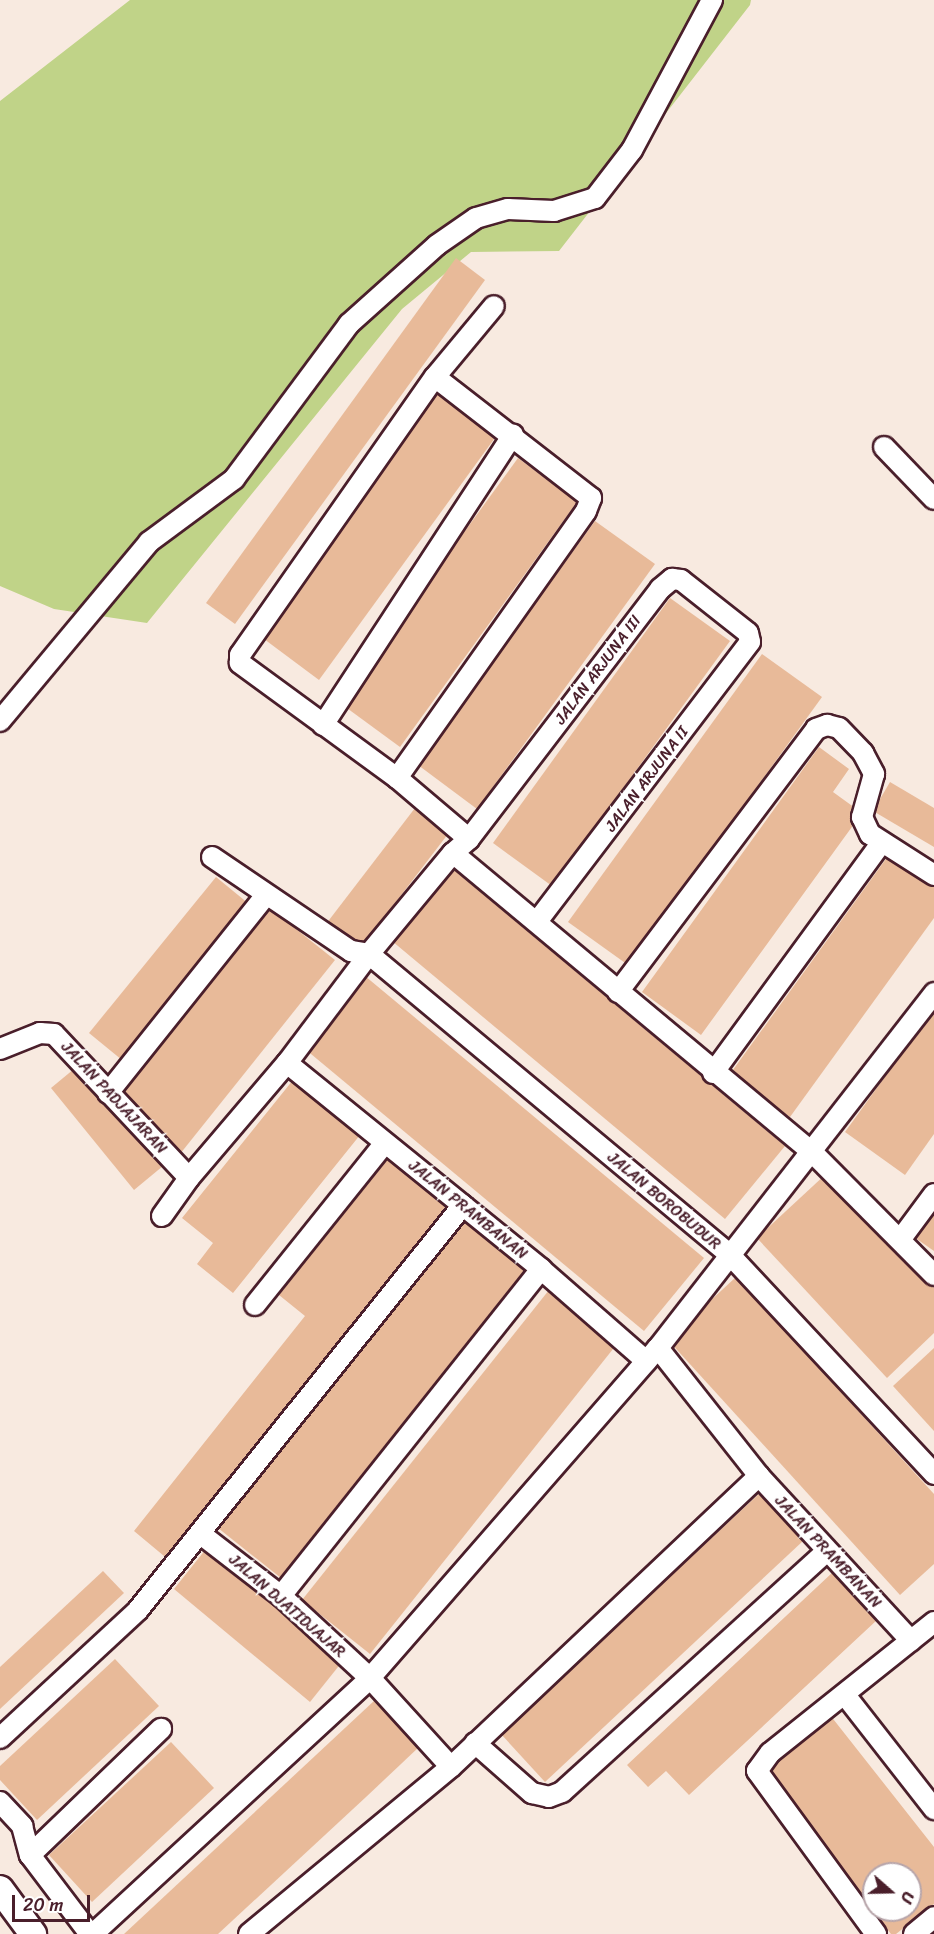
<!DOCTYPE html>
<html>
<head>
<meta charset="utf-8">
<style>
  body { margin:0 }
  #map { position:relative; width:934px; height:1934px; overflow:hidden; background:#f8eae0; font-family:Sriracha,sans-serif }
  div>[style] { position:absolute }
  .green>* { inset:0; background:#c0d388 }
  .building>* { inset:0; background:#e8ba99 }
  .roads { filter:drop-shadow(2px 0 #4a1f2b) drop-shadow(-2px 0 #4a1f2b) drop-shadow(0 2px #4a1f2b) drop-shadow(0 -2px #4a1f2b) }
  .minor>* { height:20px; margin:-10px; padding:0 10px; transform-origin:10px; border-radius:10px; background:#fff }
  .tertiary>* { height:26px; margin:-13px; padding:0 13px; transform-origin:13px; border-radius:13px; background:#fff }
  span { translate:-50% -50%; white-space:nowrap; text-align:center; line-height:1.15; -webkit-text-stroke:6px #fff; paint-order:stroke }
  .street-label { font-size:16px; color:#4a1f2b }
  .north { position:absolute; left:862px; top:1862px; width:60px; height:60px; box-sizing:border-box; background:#fff; border:2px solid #b7a5aa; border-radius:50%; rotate:110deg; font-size:16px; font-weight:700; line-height:24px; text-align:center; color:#4a1f2b }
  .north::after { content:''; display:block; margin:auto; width:21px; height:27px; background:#4a1f2b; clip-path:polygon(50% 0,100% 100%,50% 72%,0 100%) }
  .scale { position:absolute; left:12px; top:1895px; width:78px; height:27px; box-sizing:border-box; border:3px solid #4a1f2b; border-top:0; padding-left:8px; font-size:18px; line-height:21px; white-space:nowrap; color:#4a1f2b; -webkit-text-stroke:4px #fff; paint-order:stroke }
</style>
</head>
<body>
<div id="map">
  <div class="green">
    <div style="clip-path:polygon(130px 0,751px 0,750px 5px,559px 251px,471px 252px,402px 309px,147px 623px,54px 609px,0 586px,0 101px)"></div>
  </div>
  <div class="building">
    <div style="clip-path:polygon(456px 258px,485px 280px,235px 624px,206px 603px)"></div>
    <div style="clip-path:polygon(438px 392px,497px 435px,319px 680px,260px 636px)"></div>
    <div style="clip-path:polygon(518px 458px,577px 502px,400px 747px,340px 703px)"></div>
    <div style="clip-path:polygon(595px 521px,655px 564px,477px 809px,418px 765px)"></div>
    <div style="clip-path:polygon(670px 598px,730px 641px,552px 886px,493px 843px)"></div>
    <div style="clip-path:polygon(762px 654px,822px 697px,628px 965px,568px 922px)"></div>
    <div style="clip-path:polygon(819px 747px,849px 769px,833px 792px,862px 813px,701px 1035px,642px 992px)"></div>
    <div style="clip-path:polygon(890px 782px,934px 808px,934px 847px,873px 811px)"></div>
    <div style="clip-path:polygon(415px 808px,448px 834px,359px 950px,326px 924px)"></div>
    <div style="clip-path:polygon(891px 852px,934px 883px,934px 918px,790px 1117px,730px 1074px)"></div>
    <div style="clip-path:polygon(446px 863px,785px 1146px,725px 1219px,386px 936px)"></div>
    <div style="clip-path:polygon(216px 877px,249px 904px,122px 1060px,89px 1033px)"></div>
    <div style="clip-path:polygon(267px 906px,335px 960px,180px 1154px,114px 1097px)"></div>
    <div style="clip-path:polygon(365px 976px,704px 1258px,644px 1331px,305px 1049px)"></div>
    <div style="clip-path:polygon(934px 1009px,934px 1134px,905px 1175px,845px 1132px)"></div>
    <div style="clip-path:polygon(80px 1064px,163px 1166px,134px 1190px,51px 1088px)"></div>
    <div style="clip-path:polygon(293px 1080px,360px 1135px,233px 1293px,197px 1264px,213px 1243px,182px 1218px)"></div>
    <div style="clip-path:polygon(384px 1153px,451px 1207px,170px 1561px,134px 1531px,305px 1316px,274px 1291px)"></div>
    <div style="clip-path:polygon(827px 1173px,934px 1288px,934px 1333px,887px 1378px,757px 1238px)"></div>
    <div style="clip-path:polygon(934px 1210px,934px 1251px,914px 1237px)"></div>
    <div style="clip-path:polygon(460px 1214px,527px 1269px,281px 1578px,213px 1524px)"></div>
    <div style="clip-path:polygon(736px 1277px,934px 1494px,934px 1564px,900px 1595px,668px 1340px)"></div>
    <div style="clip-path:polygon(549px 1290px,617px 1344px,370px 1654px,302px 1600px)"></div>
    <div style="clip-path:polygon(934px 1348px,934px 1431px,893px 1386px)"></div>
    <div style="clip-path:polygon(760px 1493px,803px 1541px,545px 1782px,501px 1734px)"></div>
    <div style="clip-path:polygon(206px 1549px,342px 1662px,310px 1702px,174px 1589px)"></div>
    <div style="clip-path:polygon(103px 1571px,124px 1593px,0 1709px,0 1667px)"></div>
    <div style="clip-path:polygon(833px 1572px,877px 1620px,689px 1795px,666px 1771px,648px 1787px,627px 1765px)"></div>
    <div style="clip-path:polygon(115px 1659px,159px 1706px,37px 1820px,0 1780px,0 1766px)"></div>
    <div style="clip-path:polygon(375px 1700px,419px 1747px,366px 1797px,218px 1934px,124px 1934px)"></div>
    <div style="clip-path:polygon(evenodd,830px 1715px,934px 1847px,934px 1904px,896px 1934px,891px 1934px,762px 1769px,830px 1715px,874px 1874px,910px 1874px,910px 1910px,874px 1910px,874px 1874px)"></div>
    <div style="clip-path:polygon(171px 1742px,214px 1788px,92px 1902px,49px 1855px)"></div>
  </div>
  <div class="roads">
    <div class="minor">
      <div style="left:884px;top:447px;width:72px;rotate:46.1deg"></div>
      <div style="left:0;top:721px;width:233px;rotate:-50.2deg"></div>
      <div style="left:149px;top:542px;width:106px;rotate:-36.5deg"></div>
      <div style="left:234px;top:479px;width:193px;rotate:-53.4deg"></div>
      <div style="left:349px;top:324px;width:118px;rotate:-41.9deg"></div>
      <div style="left:437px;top:245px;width:47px;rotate:-34.7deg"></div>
      <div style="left:476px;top:218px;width:33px;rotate:-16deg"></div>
      <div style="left:508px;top:209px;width:46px;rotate:2.5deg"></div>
      <div style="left:554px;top:211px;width:43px;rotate:-17.6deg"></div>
      <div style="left:595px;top:198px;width:61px;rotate:-52.4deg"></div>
      <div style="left:632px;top:150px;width:170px;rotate:-61.9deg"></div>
      <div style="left:323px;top:725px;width:347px;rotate:-56.8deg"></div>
      <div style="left:397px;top:778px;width:327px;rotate:-54.7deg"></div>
      <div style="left:586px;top:511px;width:14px;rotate:-69deg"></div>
      <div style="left:591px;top:498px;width:197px;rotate:-142.2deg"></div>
      <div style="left:469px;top:839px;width:94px;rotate:-139.7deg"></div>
      <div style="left:397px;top:778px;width:195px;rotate:-143.8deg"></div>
      <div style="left:240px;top:663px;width:8px;rotate:-90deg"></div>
      <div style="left:240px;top:655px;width:340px;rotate:-55deg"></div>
      <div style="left:435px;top:377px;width:92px;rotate:-50.3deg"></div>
      <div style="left:453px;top:853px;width:469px;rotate:39.8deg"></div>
      <div style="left:813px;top:1153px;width:172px;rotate:45.2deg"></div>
      <div style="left:212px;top:857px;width:168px;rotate:34.1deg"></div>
      <div style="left:351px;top:951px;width:18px;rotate:9deg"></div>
      <div style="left:369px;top:954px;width:471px;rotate:39.8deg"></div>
      <div style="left:731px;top:1256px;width:298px;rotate:47deg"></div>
      <div style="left:618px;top:992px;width:329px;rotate:-53deg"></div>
      <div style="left:816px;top:729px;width:12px;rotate:-20deg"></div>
      <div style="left:827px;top:725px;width:12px;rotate:14deg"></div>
      <div style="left:839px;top:728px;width:35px;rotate:46deg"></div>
      <div style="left:863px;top:753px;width:24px;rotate:62deg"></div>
      <div style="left:874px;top:774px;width:45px;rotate:105.6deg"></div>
      <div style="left:862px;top:817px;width:19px;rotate:65deg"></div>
      <div style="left:870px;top:834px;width:76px;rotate:32.6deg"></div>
      <div style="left:0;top:1049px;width:43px;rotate:-21.8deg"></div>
      <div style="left:40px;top:1033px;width:14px;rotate:4deg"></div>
      <div style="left:54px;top:1034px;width:197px;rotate:46.8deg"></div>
      <div style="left:287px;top:1063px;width:327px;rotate:39deg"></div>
      <div style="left:541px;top:1269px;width:140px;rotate:41.2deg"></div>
      <div style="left:713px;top:1073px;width:286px;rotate:-53.8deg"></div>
      <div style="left:108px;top:1093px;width:252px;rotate:-51.4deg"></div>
      <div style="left:162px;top:1216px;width:47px;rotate:-54.6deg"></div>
      <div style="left:189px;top:1178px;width:151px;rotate:-49.6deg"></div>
      <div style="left:287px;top:1063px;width:136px;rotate:-53deg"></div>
      <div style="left:369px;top:954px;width:131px;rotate:-50.3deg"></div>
      <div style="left:453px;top:853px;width:21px;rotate:-41deg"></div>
      <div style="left:469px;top:839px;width:315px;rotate:-52.6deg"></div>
      <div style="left:660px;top:589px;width:16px;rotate:-40deg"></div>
      <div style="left:672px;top:579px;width:9px;rotate:6deg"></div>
      <div style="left:681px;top:580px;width:85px;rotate:38.3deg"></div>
      <div style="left:748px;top:633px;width:9px;rotate:77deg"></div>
      <div style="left:750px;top:642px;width:352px;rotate:127.3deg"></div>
      <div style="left:900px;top:1240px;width:57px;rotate:-53.5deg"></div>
      <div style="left:255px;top:1305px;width:206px;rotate:-51.3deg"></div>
      <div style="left:658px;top:1348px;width:163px;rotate:51.7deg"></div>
      <div style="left:759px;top:1476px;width:224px;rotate:47.3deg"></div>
      <div style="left:202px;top:1535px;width:100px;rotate:37.7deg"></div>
      <div style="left:281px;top:1596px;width:121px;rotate:42.7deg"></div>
      <div style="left:370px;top:1678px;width:120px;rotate:47.7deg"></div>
      <div style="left:281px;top:1596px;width:418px;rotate:-51.5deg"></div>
      <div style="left:845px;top:1695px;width:145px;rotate:52deg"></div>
      <div style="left:0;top:1738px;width:188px;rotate:-42.8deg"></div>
      <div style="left:138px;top:1610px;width:519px;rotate:-51.25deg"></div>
      <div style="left:475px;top:1743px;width:76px;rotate:41.3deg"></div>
      <div style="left:532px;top:1793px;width:17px;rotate:13deg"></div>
      <div style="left:549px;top:1797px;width:14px;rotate:-21deg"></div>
      <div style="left:562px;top:1792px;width:358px;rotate:-42.3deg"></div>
      <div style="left:0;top:1802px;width:33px;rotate:47deg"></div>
      <div style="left:22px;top:1826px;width:30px;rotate:75deg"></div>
      <div style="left:30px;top:1855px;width:99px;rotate:52.8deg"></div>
      <div style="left:30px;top:1855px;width:182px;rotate:-43.9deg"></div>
      <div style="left:93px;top:1934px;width:377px;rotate:-42.7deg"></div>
      <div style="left:370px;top:1678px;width:438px;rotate:-48.9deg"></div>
      <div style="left:658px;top:1348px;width:450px;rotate:-52.1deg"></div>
      <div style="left:249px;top:1934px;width:262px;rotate:-39.6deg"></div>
      <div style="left:451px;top:1767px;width:424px;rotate:-43.4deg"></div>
      <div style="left:876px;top:1934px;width:202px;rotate:-126.1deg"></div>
      <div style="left:757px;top:1771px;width:22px;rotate:-54deg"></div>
      <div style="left:770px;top:1753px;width:210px;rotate:-38.6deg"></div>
      <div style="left:914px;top:1934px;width:26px;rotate:-40deg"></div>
    </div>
    <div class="tertiary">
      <div style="left:0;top:1889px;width:56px;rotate:53.7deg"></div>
    </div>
  </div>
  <div class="street-label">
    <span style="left:598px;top:670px;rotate:-53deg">JALAN ARJUNA III</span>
    <span style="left:647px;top:779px;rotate:-53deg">JALAN ARJUNA II</span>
    <span style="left:114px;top:1098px;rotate:47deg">JALAN PADJAJARAN</span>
    <span style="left:664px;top:1201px;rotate:40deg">JALAN BOROBUDUR</span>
    <span style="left:468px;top:1210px;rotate:39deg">JALAN PRAMBANAN</span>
    <span style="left:828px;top:1552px;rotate:47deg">JALAN PRAMBANAN</span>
    <span style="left:287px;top:1606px;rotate:41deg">JALAN DJATIDJAJAR</span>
  </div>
  <div class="north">U</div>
  <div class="scale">20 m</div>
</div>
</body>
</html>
